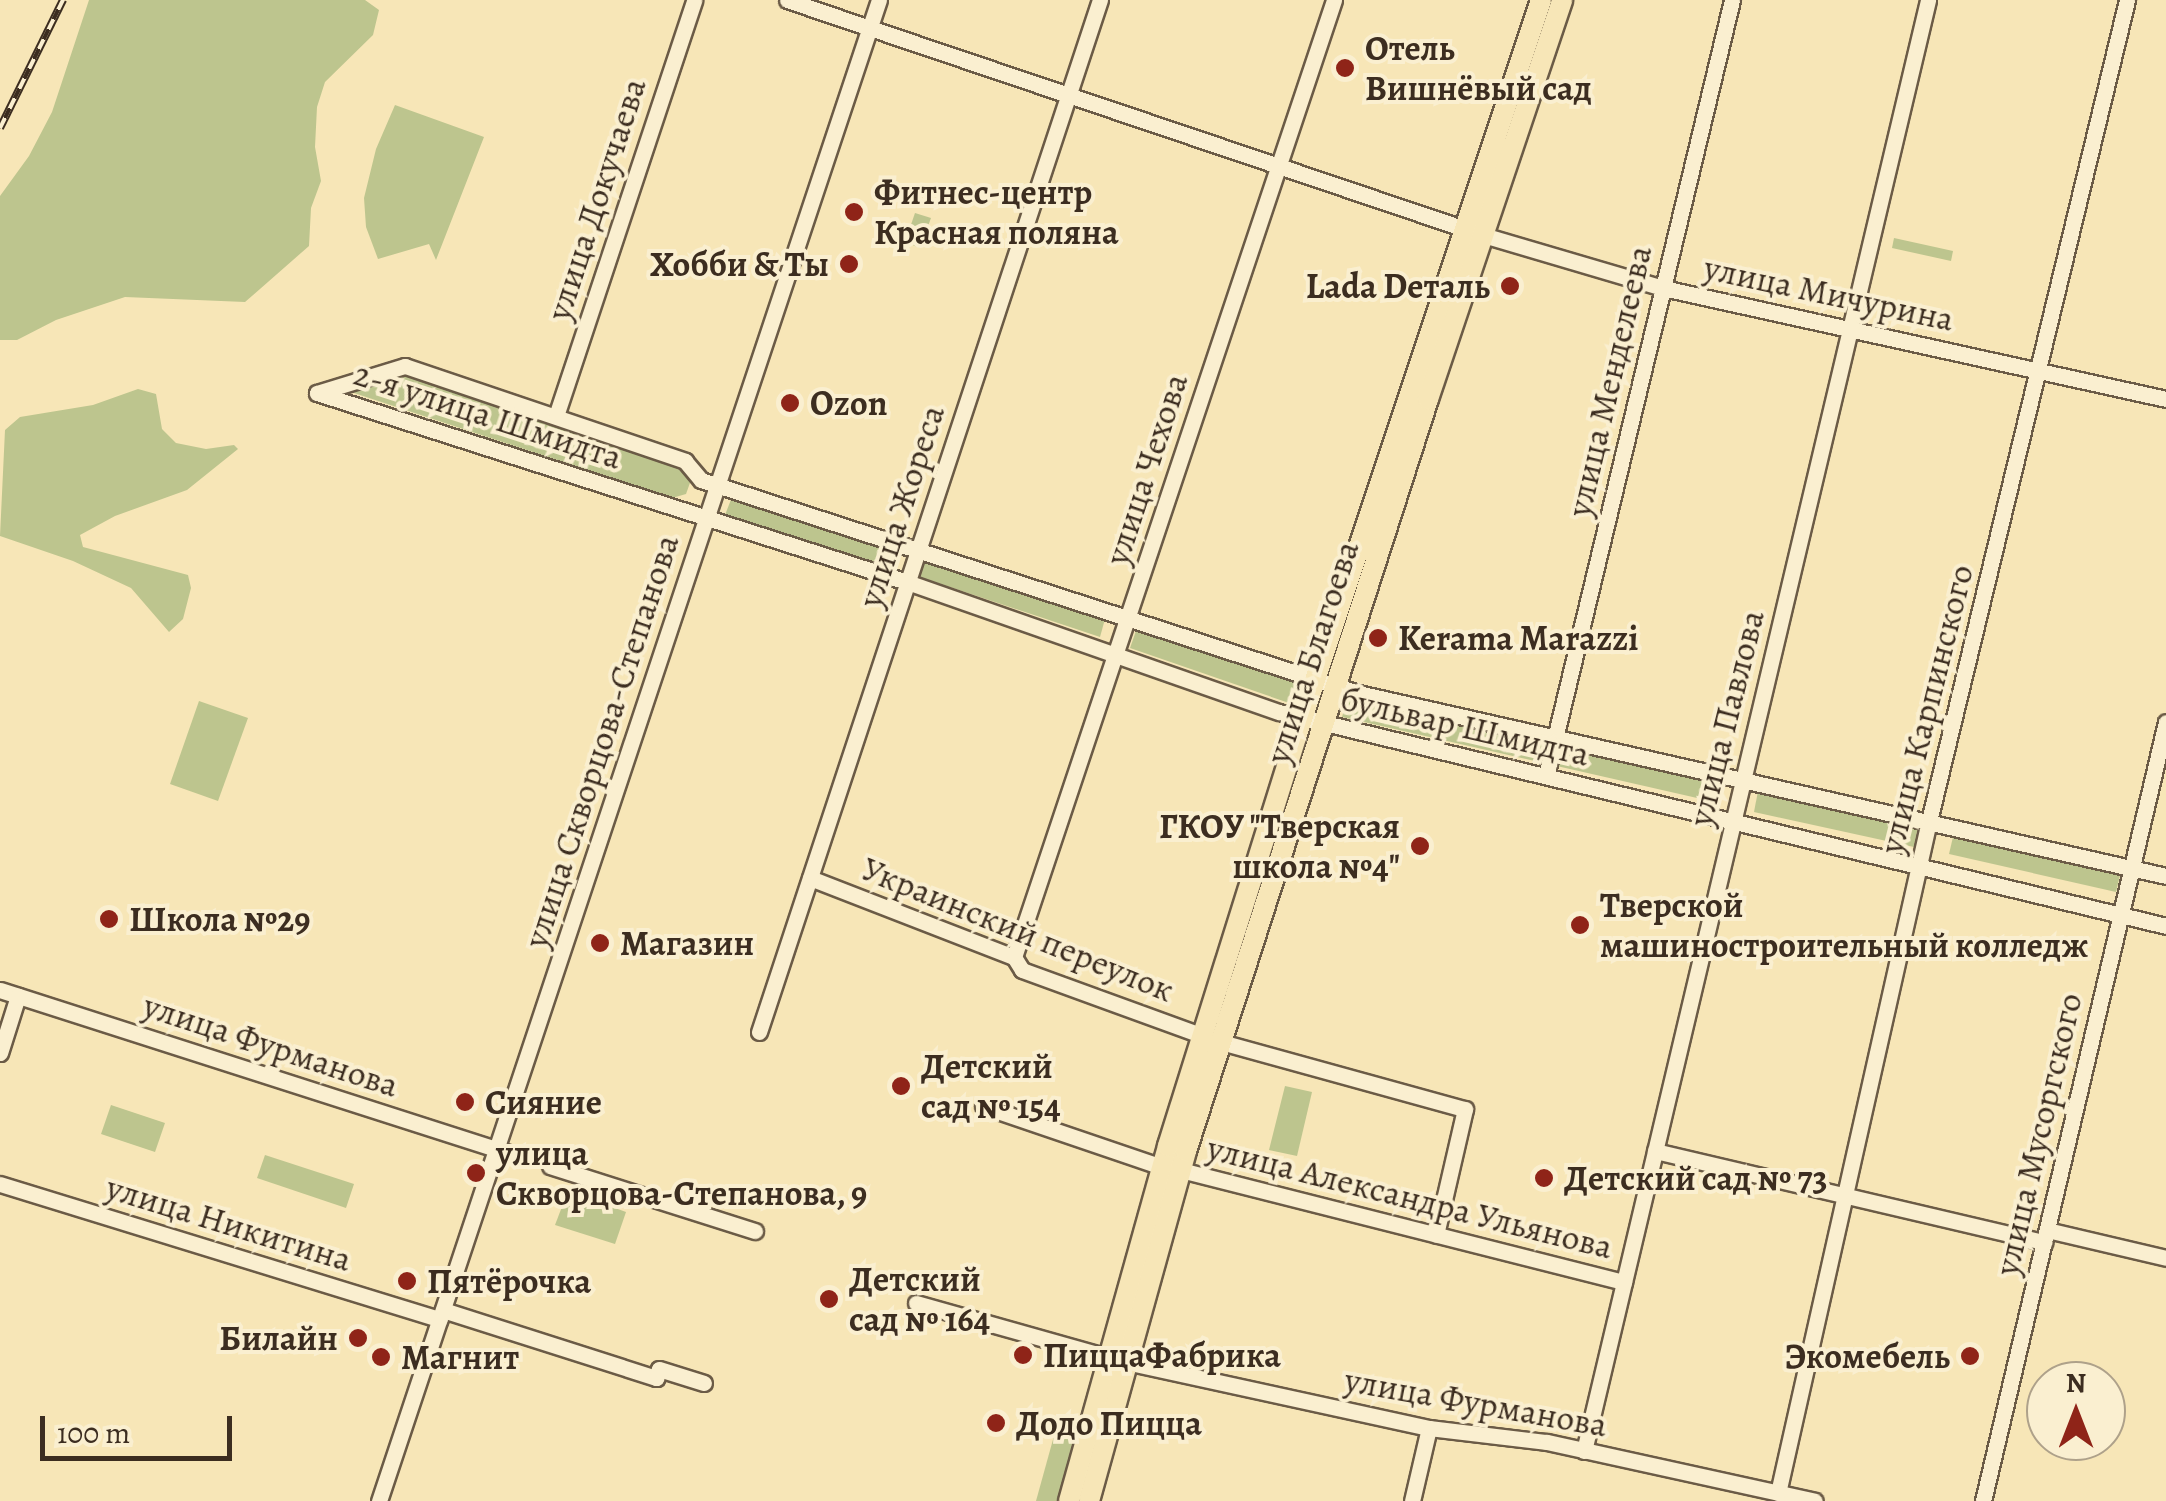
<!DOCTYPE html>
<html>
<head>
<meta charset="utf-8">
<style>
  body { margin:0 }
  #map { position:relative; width:2166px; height:1501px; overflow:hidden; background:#f7e6b7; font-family:Alegreya,serif }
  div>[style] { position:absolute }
  .green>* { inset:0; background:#bdc58e }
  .roads { filter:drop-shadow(2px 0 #6b5b46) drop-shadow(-2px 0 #6b5b46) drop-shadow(0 2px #6b5b46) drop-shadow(0 -2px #6b5b46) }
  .minor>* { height:15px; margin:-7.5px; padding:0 7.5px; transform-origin:7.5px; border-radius:7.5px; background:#faefd0 }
  .major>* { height:20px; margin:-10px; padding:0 10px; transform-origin:10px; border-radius:10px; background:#f7e6b7 }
  .rail>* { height:8px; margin-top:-4px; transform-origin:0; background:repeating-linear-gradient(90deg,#faefd0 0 11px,#3c2d20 0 22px); box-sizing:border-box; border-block:2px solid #3c2d20 }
  .dots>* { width:28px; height:28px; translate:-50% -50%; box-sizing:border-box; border:5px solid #faefd0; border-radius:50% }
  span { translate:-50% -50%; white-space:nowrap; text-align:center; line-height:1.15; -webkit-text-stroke:8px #faefd0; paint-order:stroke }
  .poi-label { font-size:35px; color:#3c2d20; font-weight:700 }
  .left { translate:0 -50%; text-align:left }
  .right { translate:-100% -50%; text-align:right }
  .street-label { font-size:35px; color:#3c2d20 }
  .north { position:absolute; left:2026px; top:1361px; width:100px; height:100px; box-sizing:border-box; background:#faefd0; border:2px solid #aea18a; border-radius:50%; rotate:0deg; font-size:28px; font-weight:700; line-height:40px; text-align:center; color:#3c2d20 }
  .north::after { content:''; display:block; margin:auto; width:35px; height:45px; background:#8f2418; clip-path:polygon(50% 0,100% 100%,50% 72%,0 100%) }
  .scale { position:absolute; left:40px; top:1416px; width:192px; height:45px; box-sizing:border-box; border:5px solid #3c2d20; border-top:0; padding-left:12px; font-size:30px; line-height:35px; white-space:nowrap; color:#3c2d20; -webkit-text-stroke:8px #faefd0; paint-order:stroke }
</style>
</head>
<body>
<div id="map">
  <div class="green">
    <div style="clip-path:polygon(89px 0,365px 0,379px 10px,373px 35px,325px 82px,317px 107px,315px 147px,321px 181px,311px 208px,309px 246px,245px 302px,125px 297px,56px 320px,17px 340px,0 340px,0 196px,29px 156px,52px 112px)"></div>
    <div style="clip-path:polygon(395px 105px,484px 137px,436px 260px,429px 244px,378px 259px,366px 227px,364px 198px,376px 149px)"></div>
    <div style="clip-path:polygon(915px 213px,931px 218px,920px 248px,905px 242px)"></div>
    <div style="clip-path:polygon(1894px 238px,1953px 251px,1951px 261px,1892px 248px)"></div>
    <div style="clip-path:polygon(406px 376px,680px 467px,691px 480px,686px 494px,672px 498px,348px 391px)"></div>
    <div style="clip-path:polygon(138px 389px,156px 394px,162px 429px,176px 443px,206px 449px,234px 445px,238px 449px,187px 490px,115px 516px,80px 535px,83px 547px,188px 575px,191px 588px,183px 619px,169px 632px,131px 588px,73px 561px,0 536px,5px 430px,20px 417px,93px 405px)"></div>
    <div style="clip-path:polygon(732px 497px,894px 550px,888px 568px,725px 515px)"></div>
    <div style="clip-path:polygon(920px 558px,1105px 619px,1100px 637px,914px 575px)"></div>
    <div style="clip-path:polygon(1137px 628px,1298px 684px,1292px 704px,1130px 648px)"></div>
    <div style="clip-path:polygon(1347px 700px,1725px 785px,1719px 803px,1342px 717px)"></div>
    <div style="clip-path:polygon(199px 701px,248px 718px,218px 801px,170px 784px)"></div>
    <div style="clip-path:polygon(1758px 791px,1918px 826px,1914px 847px,1754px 812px)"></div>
    <div style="clip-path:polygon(1953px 837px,2120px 875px,2116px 892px,1949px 854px)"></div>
    <div style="clip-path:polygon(1285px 1086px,1312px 1092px,1297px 1156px,1269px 1150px)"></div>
    <div style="clip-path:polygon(111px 1105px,165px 1123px,155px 1152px,101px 1134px)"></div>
    <div style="clip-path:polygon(265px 1155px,354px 1184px,346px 1208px,257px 1178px)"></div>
    <div style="clip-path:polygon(568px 1191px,626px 1212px,615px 1244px,555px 1225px)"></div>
    <div style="clip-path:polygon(1057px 1425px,1076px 1430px,1057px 1501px,1036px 1501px)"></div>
  </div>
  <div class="roads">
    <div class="minor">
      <div style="left:787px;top:0;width:716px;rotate:18.66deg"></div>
      <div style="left:1483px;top:235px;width:188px;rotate:16.4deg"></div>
      <div style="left:1663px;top:288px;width:515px;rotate:12.44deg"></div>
      <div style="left:317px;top:393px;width:92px;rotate:-17.1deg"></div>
      <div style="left:405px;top:366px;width:296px;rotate:18.7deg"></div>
      <div style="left:685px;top:461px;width:25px;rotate:50deg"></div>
      <div style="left:701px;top:480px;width:691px;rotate:17.96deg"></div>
      <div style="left:1358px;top:693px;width:828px;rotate:12.76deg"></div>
      <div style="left:317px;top:393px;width:620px;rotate:17.76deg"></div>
      <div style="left:907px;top:582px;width:394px;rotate:19.3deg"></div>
      <div style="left:1279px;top:712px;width:912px;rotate:13.56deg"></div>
      <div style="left:556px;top:416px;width:438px;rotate:-71.6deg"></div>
      <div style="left:1546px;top:776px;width:798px;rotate:-76.52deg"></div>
      <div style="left:810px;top:878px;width:219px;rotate:21.2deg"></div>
      <div style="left:1014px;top:957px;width:15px;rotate:58deg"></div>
      <div style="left:1022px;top:970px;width:193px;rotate:20deg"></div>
      <div style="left:1014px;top:957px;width:1009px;rotate:-71.51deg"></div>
      <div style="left:0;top:990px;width:550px;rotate:17.78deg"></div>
      <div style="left:759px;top:1032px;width:1087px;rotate:-71.72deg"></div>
      <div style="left:1221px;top:1042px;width:253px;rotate:15.4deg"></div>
      <div style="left:1465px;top:1109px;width:129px;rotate:103deg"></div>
      <div style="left:0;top:1053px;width:60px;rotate:-72.5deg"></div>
      <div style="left:983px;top:1106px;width:189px;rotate:18.8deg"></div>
      <div style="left:1655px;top:1151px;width:400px;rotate:13.2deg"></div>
      <div style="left:550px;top:1166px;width:215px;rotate:17.6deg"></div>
      <div style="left:1181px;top:1170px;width:457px;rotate:14.2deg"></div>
      <div style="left:0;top:1184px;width:460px;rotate:17.1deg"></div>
      <div style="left:2047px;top:1230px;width:122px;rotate:13.2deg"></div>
      <div style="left:916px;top:1303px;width:199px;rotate:15.7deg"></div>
      <div style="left:443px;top:1310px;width:224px;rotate:17.7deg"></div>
      <div style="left:656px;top:1378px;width:9px;rotate:-72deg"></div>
      <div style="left:659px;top:1369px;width:47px;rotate:17.3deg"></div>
      <div style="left:1126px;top:1362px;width:310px;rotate:12.3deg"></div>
      <div style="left:1429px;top:1428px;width:119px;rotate:6.8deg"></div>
      <div style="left:1547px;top:1442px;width:274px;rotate:12.4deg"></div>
      <div style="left:1584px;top:1451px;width:1491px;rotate:-76.66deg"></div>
      <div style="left:1778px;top:1493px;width:689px;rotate:-77.34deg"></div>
      <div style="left:1929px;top:821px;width:845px;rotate:-76.44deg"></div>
      <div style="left:379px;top:1501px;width:1582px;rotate:-71.58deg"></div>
      <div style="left:1412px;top:1501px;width:75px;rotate:-76.9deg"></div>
      <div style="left:1983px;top:1501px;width:800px;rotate:-76.78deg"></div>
    </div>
    <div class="major">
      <div style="left:1069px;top:1501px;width:369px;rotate:-74.4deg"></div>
      <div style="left:1168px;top:1146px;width:429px;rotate:-72.6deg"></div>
      <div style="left:1296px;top:737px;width:777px;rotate:-71.61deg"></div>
      <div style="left:1089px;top:1501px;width:363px;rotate:-74.5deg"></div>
      <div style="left:1186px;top:1151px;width:790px;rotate:-72.16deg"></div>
      <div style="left:1428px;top:399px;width:421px;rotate:-71.4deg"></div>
    </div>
  </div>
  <div class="rail">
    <div style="left:0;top:128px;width:143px;rotate:-63.8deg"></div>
  </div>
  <div class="dots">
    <div style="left:1345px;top:68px;background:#8f2418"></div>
    <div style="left:854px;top:212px;background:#8f2418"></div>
    <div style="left:849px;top:264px;background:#8f2418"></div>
    <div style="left:1510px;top:286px;background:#8f2418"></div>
    <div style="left:790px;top:403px;background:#8f2418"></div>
    <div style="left:1378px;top:638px;background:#8f2418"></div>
    <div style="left:1420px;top:846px;background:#8f2418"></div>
    <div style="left:109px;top:919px;background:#8f2418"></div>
    <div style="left:1580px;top:925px;background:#8f2418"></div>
    <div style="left:600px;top:943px;background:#8f2418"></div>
    <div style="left:901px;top:1086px;background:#8f2418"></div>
    <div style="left:465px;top:1102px;background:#8f2418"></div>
    <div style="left:476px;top:1173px;background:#8f2418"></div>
    <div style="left:1544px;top:1178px;background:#8f2418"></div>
    <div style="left:407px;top:1281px;background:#8f2418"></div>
    <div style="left:829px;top:1299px;background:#8f2418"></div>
    <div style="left:358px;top:1338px;background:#8f2418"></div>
    <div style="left:1023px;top:1355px;background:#8f2418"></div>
    <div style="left:1970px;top:1356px;background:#8f2418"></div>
    <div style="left:381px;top:1357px;background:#8f2418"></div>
    <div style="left:996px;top:1423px;background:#8f2418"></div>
  </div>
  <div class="poi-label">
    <span class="left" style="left:1365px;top:68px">Отель<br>Вишнёвый сад</span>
    <span class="left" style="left:874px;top:212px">Фитнес-центр<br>Красная поляна</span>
    <span class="right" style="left:829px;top:264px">Хобби &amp; Ты</span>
    <span class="right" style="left:1490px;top:286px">Lada Dеталь</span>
    <span class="left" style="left:810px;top:403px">Ozon</span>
    <span class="left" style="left:1398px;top:638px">Kerama Marazzi</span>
    <span class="right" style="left:1400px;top:846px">ГКОУ "Тверская<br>школа №4"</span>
    <span class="left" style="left:1600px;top:925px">Тверской<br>машиностроительный колледж</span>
    <span class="left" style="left:129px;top:919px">Школа №29</span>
    <span class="left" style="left:620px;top:943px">Магазин</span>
    <span class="left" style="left:921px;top:1086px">Детский<br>сад № 154</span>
    <span class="left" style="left:485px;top:1102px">Сияние</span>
    <span class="left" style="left:496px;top:1173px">улица<br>Скворцова-Степанова, 9</span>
    <span class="left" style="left:1564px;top:1178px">Детский сад № 73</span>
    <span class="left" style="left:849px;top:1299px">Детский<br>сад № 164</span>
    <span class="left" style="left:427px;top:1281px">Пятёрочка</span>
    <span class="right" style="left:338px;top:1338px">Билайн</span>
    <span class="left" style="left:1043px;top:1355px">ПиццаФабрика</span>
    <span class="right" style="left:1950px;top:1356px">Экомебель</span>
    <span class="left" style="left:401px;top:1357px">Магнит</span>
    <span class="left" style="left:1016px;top:1423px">Додо Пицца</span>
  </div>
  <div class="street-label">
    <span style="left:596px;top:199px;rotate:-72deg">улица Докучаева</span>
    <span style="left:1829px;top:293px;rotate:12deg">улица Мичурина</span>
    <span style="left:1609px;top:381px;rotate:-77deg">улица Менделеева</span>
    <span style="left:488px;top:415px;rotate:18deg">2-я улица Шмидта</span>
    <span style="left:1146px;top:469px;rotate:-72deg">улица Чехова</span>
    <span style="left:901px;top:506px;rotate:-72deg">улица Жореса</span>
    <span style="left:1312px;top:652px;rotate:-72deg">улица Благоева</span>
    <span style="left:1926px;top:709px;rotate:-76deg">улица Карпинского</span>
    <span style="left:1726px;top:718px;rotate:-76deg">улица Павлова</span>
    <span style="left:1465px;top:726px;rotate:13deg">бульвар Шмидта</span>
    <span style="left:601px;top:741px;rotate:-72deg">улица Скворцова-Степанова</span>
    <span style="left:1018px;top:929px;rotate:22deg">Украинский переулок</span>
    <span style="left:271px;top:1045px;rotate:18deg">улица Фурманова</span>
    <span style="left:2038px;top:1134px;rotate:-77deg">улица Мусоргского</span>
    <span style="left:1410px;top:1197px;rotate:14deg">улица Александра Ульянова</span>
    <span style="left:229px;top:1223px;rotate:17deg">улица Никитина</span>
    <span style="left:1476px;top:1402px;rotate:10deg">улица Фурманова</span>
  </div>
  <div class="north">N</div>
  <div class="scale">100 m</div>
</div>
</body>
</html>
